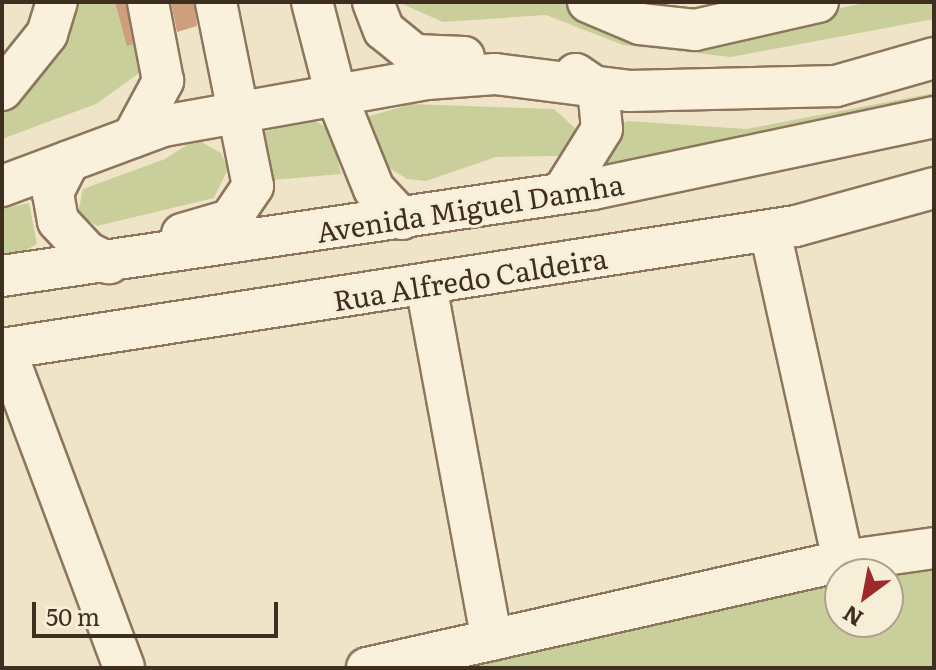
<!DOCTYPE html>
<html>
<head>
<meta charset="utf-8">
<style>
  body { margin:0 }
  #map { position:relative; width:936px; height:670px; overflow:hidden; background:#f0e4c8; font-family:Literata,serif }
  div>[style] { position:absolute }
  .green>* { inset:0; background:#c9cf9b }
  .building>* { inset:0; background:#cf9f7d }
  .roads { filter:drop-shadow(2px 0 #8d765c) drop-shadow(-2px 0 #8d765c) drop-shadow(0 2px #8d765c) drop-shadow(0 -2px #8d765c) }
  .minor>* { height:40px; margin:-20px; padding:0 20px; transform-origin:20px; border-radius:20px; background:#faf1dc }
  span { translate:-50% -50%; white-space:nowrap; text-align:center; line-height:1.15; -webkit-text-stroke:6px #f7eed8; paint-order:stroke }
  .street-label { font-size:28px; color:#3d2e20 }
  .frame { position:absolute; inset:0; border:4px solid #3d2e20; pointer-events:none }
  .north { position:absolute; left:824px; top:558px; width:80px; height:80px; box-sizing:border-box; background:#f7eed8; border:2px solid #ada18e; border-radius:50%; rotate:212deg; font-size:22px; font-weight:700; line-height:32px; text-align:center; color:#3d2e20 }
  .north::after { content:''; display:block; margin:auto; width:28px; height:36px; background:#9e2a2b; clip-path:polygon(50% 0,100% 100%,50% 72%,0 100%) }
  .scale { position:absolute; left:32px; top:602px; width:246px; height:36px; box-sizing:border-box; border:4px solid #3d2e20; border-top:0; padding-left:10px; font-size:24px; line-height:28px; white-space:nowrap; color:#3d2e20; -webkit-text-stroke:6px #f7eed8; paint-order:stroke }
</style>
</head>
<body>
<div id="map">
  <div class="green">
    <div style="clip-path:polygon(74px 2px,127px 2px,142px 71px,96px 104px,2px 139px,2px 105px)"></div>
    <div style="clip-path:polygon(398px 2px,562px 2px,586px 18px,704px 36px,870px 2px,934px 2px,934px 19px,731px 57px,623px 45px,546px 15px,443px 22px)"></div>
    <div style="clip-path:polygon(934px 93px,934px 112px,603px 172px,621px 124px,628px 121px,746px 129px)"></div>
    <div style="clip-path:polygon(412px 104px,554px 109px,575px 128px,573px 140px,558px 156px,496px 157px,426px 181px,407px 179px,383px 164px,366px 117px)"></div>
    <div style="clip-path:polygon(312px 119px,331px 130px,341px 174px,273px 180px,264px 132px)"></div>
    <div style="clip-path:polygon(196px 139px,221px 153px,228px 169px,214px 198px,97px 226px,78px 213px,83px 189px,165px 159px)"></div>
    <div style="clip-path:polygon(29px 203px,37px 244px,2px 264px,2px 209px)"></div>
    <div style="clip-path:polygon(934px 565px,934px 668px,451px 668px,840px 580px,840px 622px,888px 622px,888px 574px)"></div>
  </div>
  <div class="building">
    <div style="clip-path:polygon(115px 2px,126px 2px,133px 44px,127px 46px)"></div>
    <div style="clip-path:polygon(171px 2px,194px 2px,197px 26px,177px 32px)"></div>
  </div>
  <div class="roads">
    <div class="minor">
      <div style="left:312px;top:2px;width:96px;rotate:75.5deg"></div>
      <div style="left:336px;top:95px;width:101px;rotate:68deg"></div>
      <div style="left:374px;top:189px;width:41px;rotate:47deg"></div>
      <div style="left:373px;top:2px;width:30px;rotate:69deg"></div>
      <div style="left:384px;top:30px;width:40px;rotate:39deg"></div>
      <div style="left:415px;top:55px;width:49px;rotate:2.3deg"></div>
      <div style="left:588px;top:2px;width:56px;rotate:22.9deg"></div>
      <div style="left:640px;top:24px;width:55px;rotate:6.2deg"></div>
      <div style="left:695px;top:30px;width:126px;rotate:-12.8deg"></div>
      <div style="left:2px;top:90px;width:72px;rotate:-51.2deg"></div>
      <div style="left:47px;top:34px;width:34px;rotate:-73deg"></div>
      <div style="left:133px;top:137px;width:64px;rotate:-61.8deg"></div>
      <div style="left:163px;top:81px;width:80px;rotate:-100.8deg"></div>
      <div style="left:69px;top:161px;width:36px;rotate:117deg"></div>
      <div style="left:53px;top:193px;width:28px;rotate:80deg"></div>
      <div style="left:58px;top:221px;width:42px;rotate:46.9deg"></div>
      <div style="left:87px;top:252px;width:25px;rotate:27deg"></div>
      <div style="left:2px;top:186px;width:172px;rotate:-20.4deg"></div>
      <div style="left:163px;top:126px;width:268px;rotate:-10.1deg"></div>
      <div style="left:427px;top:79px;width:68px;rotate:-4.2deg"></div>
      <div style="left:495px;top:74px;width:135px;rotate:7.2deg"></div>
      <div style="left:629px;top:91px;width:207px;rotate:-1.4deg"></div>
      <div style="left:836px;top:86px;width:102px;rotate:-15.9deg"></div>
      <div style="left:562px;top:193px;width:75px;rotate:-58deg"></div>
      <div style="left:602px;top:129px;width:40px;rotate:-95.7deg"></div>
      <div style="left:598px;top:89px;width:27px;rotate:-146deg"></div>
      <div style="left:770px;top:231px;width:338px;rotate:77.5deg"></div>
      <div style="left:182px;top:234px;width:50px;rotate:-16.3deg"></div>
      <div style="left:230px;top:220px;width:41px;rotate:-55.9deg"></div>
      <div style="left:253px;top:186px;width:188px;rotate:-101.4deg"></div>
      <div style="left:2px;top:276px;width:597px;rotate:-8.37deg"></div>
      <div style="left:593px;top:189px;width:349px;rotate:-11.9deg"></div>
      <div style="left:426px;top:285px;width:361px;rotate:79.5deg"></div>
      <div style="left:2px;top:349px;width:803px;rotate:-8.81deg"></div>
      <div style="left:796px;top:226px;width:143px;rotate:-15.4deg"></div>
      <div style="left:5px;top:349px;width:340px;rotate:69.5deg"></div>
      <div style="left:367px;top:668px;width:488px;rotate:-12.7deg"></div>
      <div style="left:843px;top:561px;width:92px;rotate:-8.1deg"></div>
    </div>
  </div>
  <div class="street-label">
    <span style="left:470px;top:207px;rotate:-9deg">Avenida Miguel Damha</span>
    <span style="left:470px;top:278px;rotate:-9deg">Rua Alfredo Caldeira</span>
  </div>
  <div class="frame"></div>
  <div class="north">N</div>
  <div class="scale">50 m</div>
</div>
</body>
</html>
